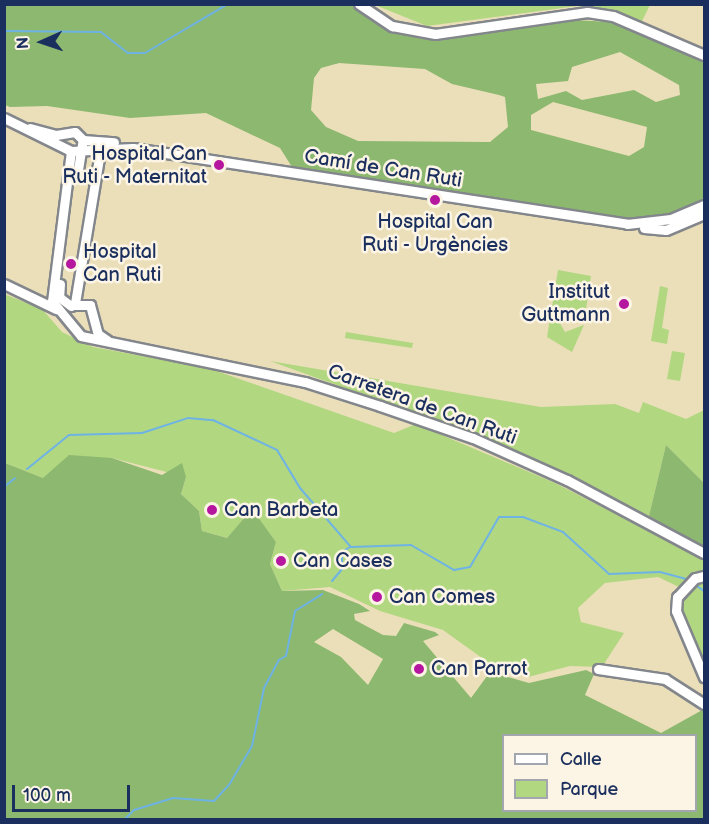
<!DOCTYPE html>
<html>
<head>
<meta charset="utf-8">
<style>
  body { margin:0 }
  #map { position:relative; width:709px; height:824px; overflow:hidden; background:#ebdfba; font-family:"Balsamiq Sans",sans-serif }
  div>[style] { position:absolute }
  .green>* { inset:0; background:#b1d781 }
  .forest>* { inset:0; background:#8cb86f }
  .stream>* { height:2px; margin:-1px; padding:0 1px; transform-origin:1px; border-radius:1px; background:#6fb3e5 }
  .roads { filter:drop-shadow(2px 0 #83878c) drop-shadow(-2px 0 #83878c) drop-shadow(0 2px #83878c) drop-shadow(0 -2px #83878c) }
  .minor>* { height:9px; margin:-4.5px; padding:0 4.5px; transform-origin:4.5px; border-radius:4.5px; background:#fff }
  .dots>* { width:16px; height:16px; translate:-50% -50%; box-sizing:border-box; border:3px solid #fcf5e5; border-radius:50% }
  span { translate:-50% -50%; white-space:nowrap; text-align:center; line-height:1.15; -webkit-text-stroke:5px #fcf5e5; paint-order:stroke }
  .poi-label { font-size:20px; color:#1b2f5e }
  .right { translate:-100% -50%; text-align:right }
  .left { translate:0 -50%; text-align:left }
  .street-label { font-size:20px; color:#1b2f5e }
  .frame { position:absolute; inset:0; border:6px solid #1b2f5e; pointer-events:none }
  .legend { position:absolute; left:502px; top:734px; width:195px; height:78px; box-sizing:border-box; background:#fcf5e5; border:2px solid #a2a6af; margin:0; padding:8px 10px; list-style:none; font-size:18px; color:#1b2f5e }
  .legend li { display:flex; align-items:center; gap:12px; height:30px }
  .legend b { width:30px; border:2px solid #a2a6af }
  .north { position:absolute; left:12px; top:12px; width:60px; height:60px; -webkit-text-stroke:4px #fcf5e5; paint-order:stroke; rotate:267deg; font-size:16px; font-weight:700; line-height:24px; text-align:center; color:#1b2f5e }
  .north::after { content:''; display:block; margin:auto; width:21px; height:27px; background:#1b2f5e; clip-path:polygon(50% 0,100% 100%,50% 72%,0 100%) }
  .scale { position:absolute; left:12px; top:785px; width:118px; height:27px; box-sizing:border-box; border:3px solid #1b2f5e; border-top:0; padding-left:8px; font-size:18px; line-height:21px; white-space:nowrap; color:#1b2f5e; -webkit-text-stroke:4px #fcf5e5; paint-order:stroke }
</style>
</head>
<body>
<div id="map">
  <div class="green">
    <div style="clip-path:polygon(375px 5px,650px 5px,641px 23px,577px 6px,427px 26px)"></div>
    <div style="clip-path:polygon(558px 270px,591px 276px,584px 322px,569px 310px,557px 318px,565px 332px,584px 325px,572px 352px,547px 337px)"></div>
    <div style="clip-path:polygon(660px 286px,668px 288px,662px 328px,669px 330px,667px 344px,651px 341px)"></div>
    <div style="clip-path:polygon(4px 294px,42px 309px,62px 332px,93px 347px,208px 368px,394px 433px,416px 424px,555px 483px,704px 559px,704px 570px,679px 587px,658px 577px,605px 583px,578px 608px,581px 622px,624px 633px,602px 667px,570px 666px,528px 677px,496px 668px,443px 630px,380px 611px,330px 587px,282px 591px,270px 564px,276px 542px,252px 510px,227px 538px,202px 531px,199px 511px,181px 494px,186px 477px,112px 458px,43px 478px,5px 463px)"></div>
    <div style="clip-path:polygon(346px 332px,413px 343px,412px 348px,345px 338px)"></div>
    <div style="clip-path:polygon(672px 351px,685px 353px,680px 381px,667px 379px)"></div>
    <div style="clip-path:polygon(270px 361px,541px 407px,615px 404px,639px 413px,643px 402px,686px 419px,704px 410px,704px 483px,666px 445px,649px 516px,505px 446px)"></div>
    <div style="clip-path:polygon(704px 578px,704px 670px,679px 606px,687px 588px)"></div>
  </div>
  <div class="forest">
    <div style="clip-path:polygon(evenodd,4px 5px,351px 5px,392px 32px,438px 41px,557px 19px,610px 22px,704px 61px,704px 203px,644px 221px,541px 208px,292px 167px,280px 148px,206px 113px,130px 118px,47px 106px,10px 107px,5px 105px,4px 5px,620px 52px,679px 85px,680px 95px,656px 102px,634px 90px,582px 100px,566px 91px,538px 99px,536px 84px,568px 81px,572px 67px,620px 52px,4px 5px,339px 63px,425px 69px,452px 84px,499px 95px,505px 97px,508px 127px,490px 142px,358px 141px,326px 127px,311px 110px,314px 78px,321px 68px,339px 63px,4px 5px,553px 102px,647px 127px,644px 147px,629px 156px,531px 130px,531px 115px,553px 102px)"></div>
    <div style="clip-path:polygon(666px 445px,704px 483px,704px 547px,649px 516px)"></div>
    <div style="clip-path:polygon(evenodd,69px 455px,112px 458px,162px 475px,182px 463px,186px 477px,181px 494px,199px 511px,202px 531px,227px 538px,252px 509px,276px 542px,270px 564px,282px 591px,323px 590px,359px 604px,370px 611px,354px 614px,355px 620px,383px 635px,396px 636px,404px 623px,435px 632px,439px 635px,423px 641px,471px 698px,490px 672px,529px 683px,586px 670px,594px 674px,585px 695px,661px 733px,704px 709px,704px 819px,5px 819px,5px 463px,43px 478px,69px 455px,333px 629px,383px 659px,368px 685px,341px 657px,314px 642px,333px 629px,69px 455px,504px 736px,696px 736px,696px 810px,504px 810px,504px 736px)"></div>
  </div>
  <div class="stream">
    <div style="left:4px;top:31px;width:97px;rotate:0.6deg"></div>
    <div style="left:101px;top:32px;width:34px;rotate:38deg"></div>
    <div style="left:128px;top:53px;width:17px"></div>
    <div style="left:145px;top:53px;width:96px;rotate:-30.6deg"></div>
    <div style="left:27px;top:469px;width:54px;rotate:-39deg"></div>
    <div style="left:69px;top:435px;width:73px;rotate:-1.6deg"></div>
    <div style="left:142px;top:433px;width:48px;rotate:-18.1deg"></div>
    <div style="left:188px;top:418px;width:25px;rotate:5deg"></div>
    <div style="left:213px;top:420px;width:71px;rotate:25.1deg"></div>
    <div style="left:277px;top:450px;width:44px;rotate:58.8deg"></div>
    <div style="left:300px;top:488px;width:78px;rotate:49.2deg"></div>
    <div style="left:351px;top:547px;width:60px;rotate:-1.9deg"></div>
    <div style="left:411px;top:545px;width:50px;rotate:30.2deg"></div>
    <div style="left:454px;top:570px;width:16px;rotate:-11deg"></div>
    <div style="left:470px;top:567px;width:58px;rotate:-59.9deg"></div>
    <div style="left:499px;top:517px;width:24px"></div>
    <div style="left:523px;top:517px;width:43px;rotate:20.6deg"></div>
    <div style="left:563px;top:532px;width:62px;rotate:42.4deg"></div>
    <div style="left:609px;top:574px;width:51px;rotate:-2.2deg"></div>
    <div style="left:660px;top:572px;width:31px;rotate:15deg"></div>
    <div style="left:4px;top:487px;width:14px;rotate:-39deg"></div>
    <div style="left:332px;top:581px;width:16px;rotate:-50deg"></div>
    <div style="left:342px;top:569px;width:17px;rotate:-90deg"></div>
    <div style="left:342px;top:552px;width:9px;rotate:-32deg"></div>
    <div style="left:694px;top:584px;width:12px;rotate:35deg"></div>
    <div style="left:124px;top:820px;width:14px;rotate:-45deg"></div>
    <div style="left:134px;top:810px;width:41px;rotate:-17.1deg"></div>
    <div style="left:173px;top:798px;width:41px;rotate:4.2deg"></div>
    <div style="left:214px;top:801px;width:22px;rotate:-47deg"></div>
    <div style="left:229px;top:785px;width:45px;rotate:-59.5deg"></div>
    <div style="left:252px;top:746px;width:59px;rotate:-78.3deg"></div>
    <div style="left:264px;top:688px;width:32px;rotate:-62deg"></div>
    <div style="left:279px;top:660px;width:8px;rotate:-30deg"></div>
    <div style="left:286px;top:656px;width:46px;rotate:-78.7deg"></div>
    <div style="left:295px;top:611px;width:32px;rotate:-32deg"></div>
  </div>
  <div class="roads">
    <div class="minor">
      <div style="left:359px;top:4px;width:40px;rotate:34deg"></div>
      <div style="left:392px;top:26px;width:44px;rotate:10.5deg"></div>
      <div style="left:435px;top:34px;width:154px;rotate:-8.2deg"></div>
      <div style="left:587px;top:12px;width:26px;rotate:9deg"></div>
      <div style="left:613px;top:16px;width:99px;rotate:23.2deg"></div>
      <div style="left:4px;top:118px;width:75px;rotate:26.2deg"></div>
      <div style="left:71px;top:151px;width:62px;rotate:-2.8deg"></div>
      <div style="left:133px;top:148px;width:500px;rotate:8.7deg"></div>
      <div style="left:627px;top:224px;width:44px;rotate:-6.5deg"></div>
      <div style="left:671px;top:219px;width:36px;rotate:-23deg"></div>
      <div style="left:30px;top:128px;width:27px;rotate:15deg"></div>
      <div style="left:56px;top:135px;width:19px;rotate:-9deg"></div>
      <div style="left:75px;top:132px;width:11px;rotate:45deg"></div>
      <div style="left:83px;top:140px;width:31px;rotate:4deg"></div>
      <div style="left:71px;top:151px;width:151px;rotate:97.2deg"></div>
      <div style="left:52px;top:301px;width:45px;rotate:50.4deg"></div>
      <div style="left:81px;top:336px;width:229px;rotate:11.6deg"></div>
      <div style="left:305px;top:382px;width:79px;rotate:17.7deg"></div>
      <div style="left:380px;top:406px;width:98px;rotate:19deg"></div>
      <div style="left:473px;top:438px;width:103px;rotate:24.1deg"></div>
      <div style="left:567px;top:480px;width:155px;rotate:28.1deg"></div>
      <div style="left:77px;top:176px;width:36px;rotate:-81deg"></div>
      <div style="left:644px;top:228px;width:22px;rotate:5deg"></div>
      <div style="left:666px;top:230px;width:41px;rotate:-22.8deg"></div>
      <div style="left:4px;top:284px;width:58px;rotate:25.7deg"></div>
      <div style="left:60px;top:284px;width:13px;rotate:94deg"></div>
      <div style="left:59px;top:297px;width:15px;rotate:37deg"></div>
      <div style="left:75px;top:303px;width:159px;rotate:-80.6deg"></div>
      <div style="left:72px;top:305px;width:18px"></div>
      <div style="left:90px;top:305px;width:30px;rotate:75deg"></div>
      <div style="left:98px;top:334px;width:11px;rotate:34deg"></div>
      <div style="left:704px;top:576px;width:9px;rotate:167deg"></div>
      <div style="left:695px;top:578px;width:26px;rotate:133deg"></div>
      <div style="left:677px;top:597px;width:14px;rotate:94deg"></div>
      <div style="left:676px;top:611px;width:72px;rotate:67deg"></div>
      <div style="left:598px;top:669px;width:68px;rotate:8.5deg"></div>
      <div style="left:665px;top:679px;width:46px;rotate:32.7deg"></div>
    </div>
  </div>
  <div class="dots">
    <div style="left:219px;top:165px;background:#b5179e"></div>
    <div style="left:435px;top:200px;background:#b5179e"></div>
    <div style="left:71px;top:264px;background:#b5179e"></div>
    <div style="left:624px;top:304px;background:#b5179e"></div>
    <div style="left:212px;top:510px;background:#b5179e"></div>
    <div style="left:281px;top:561px;background:#b5179e"></div>
    <div style="left:377px;top:597px;background:#b5179e"></div>
    <div style="left:419px;top:669px;background:#b5179e"></div>
  </div>
  <div class="poi-label">
    <span class="right" style="left:207px;top:166px">Hospital Can<br>Ruti - Maternitat</span>
    <span style="left:435px;top:234px">Hospital Can<br>Ruti - Urgències</span>
    <span class="left" style="left:83px;top:264px">Hospital<br>Can Ruti</span>
    <span class="right" style="left:610px;top:304px">Institut<br>Guttmann</span>
    <span class="left" style="left:224px;top:510px">Can Barbeta</span>
    <span class="left" style="left:293px;top:561px">Can Cases</span>
    <span class="left" style="left:389px;top:597px">Can Comes</span>
    <span class="left" style="left:431px;top:669px">Can Parrot</span>
  </div>
  <div class="street-label">
    <span style="left:383px;top:169px;rotate:9deg">Camí de Can Ruti</span>
    <span style="left:422px;top:405px;rotate:20deg">Carretera de Can Ruti</span>
  </div>
  <div class="frame"></div>
  <ul class="legend">
  <li><b style="height:8px;background:#fff"></b>Calle</li>
  <li><b style="height:16px;background:#b1d781"></b>Parque</li>
  </ul>
  <div class="north">N</div>
  <div class="scale">100 m</div>
</div>
</body>
</html>
